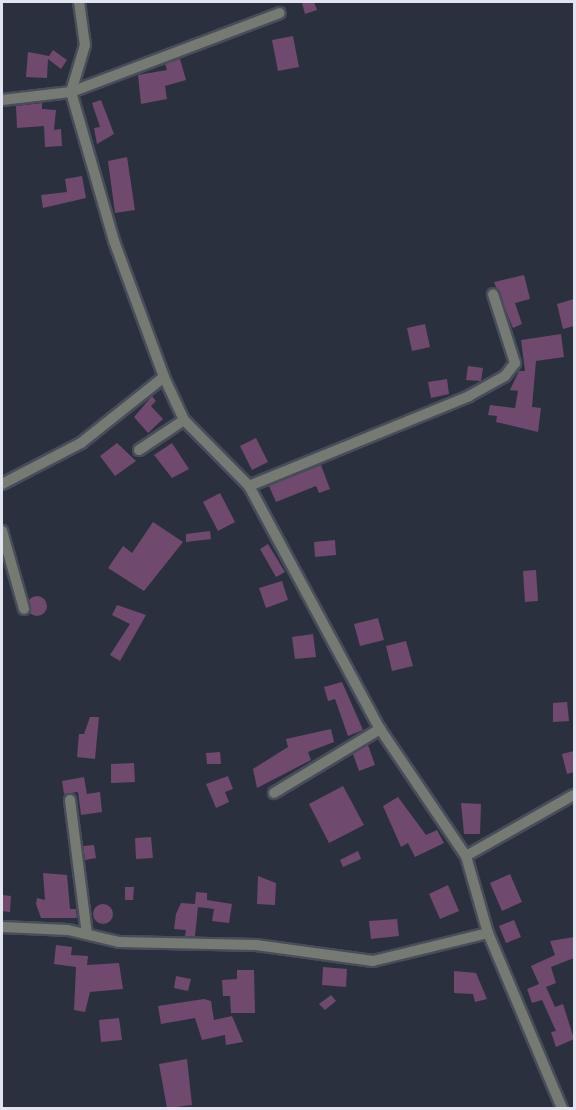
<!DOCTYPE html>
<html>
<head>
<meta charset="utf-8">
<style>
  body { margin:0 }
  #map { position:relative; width:576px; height:1110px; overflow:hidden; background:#2b303e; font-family:"DM Sans",sans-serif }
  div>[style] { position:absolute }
  .building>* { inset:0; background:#70496e }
  .round { border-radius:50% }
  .roads { filter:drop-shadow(2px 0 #484d5a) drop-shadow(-2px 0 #484d5a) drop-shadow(0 2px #484d5a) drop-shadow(0 -2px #484d5a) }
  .street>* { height:10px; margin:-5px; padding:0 5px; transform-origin:5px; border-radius:5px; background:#757a73 }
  span { translate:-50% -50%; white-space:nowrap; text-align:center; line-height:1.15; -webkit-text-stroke:5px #212634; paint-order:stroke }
  .frame { position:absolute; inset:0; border:3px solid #e2e5ef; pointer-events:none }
</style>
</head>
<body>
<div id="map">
  <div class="building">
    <div style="clip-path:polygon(307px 2px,314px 2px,317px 10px,305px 14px,302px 3px)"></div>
    <div style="clip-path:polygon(293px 36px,299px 67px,278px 71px,272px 40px)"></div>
    <div style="clip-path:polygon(53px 50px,67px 60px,61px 69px,48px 59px,47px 78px,26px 77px,28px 52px,49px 56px)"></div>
    <div style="clip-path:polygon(180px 59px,186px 80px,165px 86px,167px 99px,141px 104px,138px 75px,167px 70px,165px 64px)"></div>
    <div style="clip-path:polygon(101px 100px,114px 134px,97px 144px,94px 128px,100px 127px,92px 103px)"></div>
    <div style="clip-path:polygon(42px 103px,42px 109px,56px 110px,54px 130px,61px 129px,62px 146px,45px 147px,44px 126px,17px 128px,16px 106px)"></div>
    <div style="clip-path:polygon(127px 157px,135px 210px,115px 213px,108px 161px)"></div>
    <div style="clip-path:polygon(82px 176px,86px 198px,43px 208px,41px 195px,67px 192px,65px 179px)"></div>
    <div style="clip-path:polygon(524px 275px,530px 299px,515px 303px,522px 324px,513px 328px,494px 282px)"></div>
    <div style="clip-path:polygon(574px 299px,574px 326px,563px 329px,557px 304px)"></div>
    <div style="clip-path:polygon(425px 324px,430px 347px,412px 351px,407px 328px)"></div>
    <div style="clip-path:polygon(561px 334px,564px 357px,536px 361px,532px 407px,541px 408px,538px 432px,496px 422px,497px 416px,488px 415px,490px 405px,515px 408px,518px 391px,510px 390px,519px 371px,525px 371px,521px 340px)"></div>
    <div style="clip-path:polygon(468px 366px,483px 368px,481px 381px,466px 380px)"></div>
    <div style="clip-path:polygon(447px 379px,449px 394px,431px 398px,428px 382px)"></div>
    <div style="clip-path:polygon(152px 396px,156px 401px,151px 406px,163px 419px,148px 433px,134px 417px)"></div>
    <div style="clip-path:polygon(256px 438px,268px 462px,252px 470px,240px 446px)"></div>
    <div style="clip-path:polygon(117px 443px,136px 461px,115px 476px,100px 456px)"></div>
    <div style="clip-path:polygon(172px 443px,189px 469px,172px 478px,154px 455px)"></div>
    <div style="clip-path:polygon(321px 465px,330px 489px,319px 493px,316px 486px,276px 502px,269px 486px)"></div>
    <div style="clip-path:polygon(220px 493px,235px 522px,218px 531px,203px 502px)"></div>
    <div style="clip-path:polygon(153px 522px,183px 542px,144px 591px,108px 568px,123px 546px,132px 553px)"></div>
    <div style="clip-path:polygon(210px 531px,211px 539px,186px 542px,186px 534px)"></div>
    <div style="clip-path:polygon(335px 540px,336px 555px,315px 557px,314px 542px)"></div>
    <div style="clip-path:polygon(268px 544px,285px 572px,276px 577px,260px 549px)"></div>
    <div style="clip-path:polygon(536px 570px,538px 601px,525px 602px,523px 571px)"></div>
    <div style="clip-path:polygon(282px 581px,288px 600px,266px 608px,259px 588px)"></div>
    <div class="round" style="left:27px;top:596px;width:20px;height:20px"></div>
    <div style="clip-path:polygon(117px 605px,146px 615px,120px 661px,110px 655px,130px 624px,112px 615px)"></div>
    <div style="clip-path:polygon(378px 618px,384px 640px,360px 646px,354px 624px)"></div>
    <div style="clip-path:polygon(313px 634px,316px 657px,295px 659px,292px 637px)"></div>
    <div style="clip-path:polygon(406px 641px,413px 666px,392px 671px,386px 646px)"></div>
    <div style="clip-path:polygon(342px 682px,363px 730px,348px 736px,335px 699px,328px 701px,324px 687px)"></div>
    <div style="clip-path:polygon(567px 702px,569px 721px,553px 722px,553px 703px)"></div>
    <div style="clip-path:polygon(90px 717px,99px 717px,95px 759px,77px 757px,79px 734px,84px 734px)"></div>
    <div style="clip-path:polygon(331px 729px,334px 742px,308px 752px,311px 760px,257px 788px,253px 769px,288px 747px,286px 739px)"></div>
    <div style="clip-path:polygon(368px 745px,375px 765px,359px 771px,353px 754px)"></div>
    <div style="clip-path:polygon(574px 751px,574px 772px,567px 774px,562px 754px)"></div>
    <div style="clip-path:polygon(220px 752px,221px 764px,207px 764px,206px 753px)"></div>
    <div style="clip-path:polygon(134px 763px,135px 782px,111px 783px,111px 764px)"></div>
    <div style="clip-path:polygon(228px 776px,233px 789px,225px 792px,229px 802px,216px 808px,206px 784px)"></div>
    <div style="clip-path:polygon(84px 777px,87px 794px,100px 792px,102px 812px,81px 815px,78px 792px,64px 794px,62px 781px)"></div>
    <div style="clip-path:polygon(343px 786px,364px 825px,329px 843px,309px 804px)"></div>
    <div style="clip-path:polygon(398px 797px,426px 835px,437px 830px,444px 843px,415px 857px,408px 843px,401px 847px,383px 806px)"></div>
    <div style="clip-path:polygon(461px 803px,481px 804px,480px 834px,464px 834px)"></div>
    <div style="clip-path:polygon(151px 837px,153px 858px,136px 859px,135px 838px)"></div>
    <div style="clip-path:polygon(94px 845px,96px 858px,85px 860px,83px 846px)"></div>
    <div style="clip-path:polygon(358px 851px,361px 859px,343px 867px,340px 860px)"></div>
    <div style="clip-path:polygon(43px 873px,67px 875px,70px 909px,76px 909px,77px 918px,41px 918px,36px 904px,37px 898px,45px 900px)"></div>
    <div style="clip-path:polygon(510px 874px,522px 902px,502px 911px,490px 883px)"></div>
    <div style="clip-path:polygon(258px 876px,276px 883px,275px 905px,257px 904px)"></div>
    <div style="clip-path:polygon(448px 885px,459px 911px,440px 919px,429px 894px)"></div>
    <div style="clip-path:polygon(125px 887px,134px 887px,133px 900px,125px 900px)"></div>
    <div style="clip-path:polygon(196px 892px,207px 893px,207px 900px,232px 904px,229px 923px,212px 921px,214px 909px,198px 907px,195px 936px,185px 936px,186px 930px,174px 929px,176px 914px,181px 903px,195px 904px)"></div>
    <div style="clip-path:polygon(2px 895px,11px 896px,10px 912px,2px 911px)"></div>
    <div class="round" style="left:93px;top:904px;width:20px;height:20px"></div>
    <div style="clip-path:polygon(397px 919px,399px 936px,371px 939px,369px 921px)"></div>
    <div style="clip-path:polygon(514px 920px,521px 937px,506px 943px,499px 926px)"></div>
    <div style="clip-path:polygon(574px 937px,574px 958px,551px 967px,556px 983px,546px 987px,555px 1007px,563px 1004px,574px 1039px,556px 1047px,551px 1032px,556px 1031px,542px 1000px,532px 1003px,527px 989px,539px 984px,531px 966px,555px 955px,550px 941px)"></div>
    <div style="clip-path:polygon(56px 945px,72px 947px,71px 955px,88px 956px,87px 965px,119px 963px,123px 989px,90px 992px,85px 1012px,74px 1010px,76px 967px,54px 964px)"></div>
    <div style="clip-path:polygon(323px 967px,347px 969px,346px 987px,322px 985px)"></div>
    <div style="clip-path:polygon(237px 970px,254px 970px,255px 1013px,231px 1013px,230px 996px,223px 996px,222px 980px,237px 979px)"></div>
    <div style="clip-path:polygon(454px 971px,476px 973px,487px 999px,475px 1002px,473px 994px,454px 993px)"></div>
    <div style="clip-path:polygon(176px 976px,191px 979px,188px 991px,174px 988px)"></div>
    <div style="clip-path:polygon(331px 995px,336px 1001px,325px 1010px,319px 1004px)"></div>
    <div style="clip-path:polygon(204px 999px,211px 1001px,214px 1020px,232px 1016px,243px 1042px,226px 1045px,225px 1035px,202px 1040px,195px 1018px,161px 1024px,158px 1006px)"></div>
    <div style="clip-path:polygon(119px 1018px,122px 1040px,101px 1042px,99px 1020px)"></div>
    <div style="clip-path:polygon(187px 1059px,192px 1105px,167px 1108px,159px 1064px)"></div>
  </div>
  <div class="roads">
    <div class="street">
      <div style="left:79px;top:2px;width:43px;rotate:82.1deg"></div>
      <div style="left:85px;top:45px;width:49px;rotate:106.6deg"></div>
      <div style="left:71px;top:92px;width:155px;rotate:73.9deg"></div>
      <div style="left:114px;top:241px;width:145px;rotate:69.8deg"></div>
      <div style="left:164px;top:377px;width:47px;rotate:65.1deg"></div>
      <div style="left:184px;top:420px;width:93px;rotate:45.4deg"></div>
      <div style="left:249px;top:486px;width:276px;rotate:61.7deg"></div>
      <div style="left:380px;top:729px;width:153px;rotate:55.9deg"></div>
      <div style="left:466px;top:856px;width:80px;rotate:74.1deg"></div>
      <div style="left:488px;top:933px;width:190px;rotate:67.1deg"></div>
      <div style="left:2px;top:100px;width:69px;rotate:-6.6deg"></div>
      <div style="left:71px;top:92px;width:223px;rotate:-20.7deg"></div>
      <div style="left:139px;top:450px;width:54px;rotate:-33.7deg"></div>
      <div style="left:2px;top:484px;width:89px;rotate:-27.4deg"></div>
      <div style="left:81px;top:443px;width:106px;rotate:-38.5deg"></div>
      <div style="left:249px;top:486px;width:238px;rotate:-22.2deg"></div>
      <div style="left:469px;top:396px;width:41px;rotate:-29.1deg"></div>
      <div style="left:505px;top:376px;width:16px;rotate:-52deg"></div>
      <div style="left:515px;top:363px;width:72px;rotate:-107.7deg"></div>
      <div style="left:2px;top:531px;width:81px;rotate:74.2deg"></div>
      <div style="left:274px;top:793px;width:124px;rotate:-31.1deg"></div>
      <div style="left:70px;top:800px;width:135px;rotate:82.8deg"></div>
      <div style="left:466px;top:856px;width:124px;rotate:-29.5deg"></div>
      <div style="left:2px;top:927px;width:66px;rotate:2.6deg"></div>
      <div style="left:68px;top:930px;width:52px;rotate:13.2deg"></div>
      <div style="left:119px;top:942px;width:137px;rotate:1.3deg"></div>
      <div style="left:256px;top:945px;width:118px;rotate:7.8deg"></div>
      <div style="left:373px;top:961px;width:118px;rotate:-13.7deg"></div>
    </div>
  </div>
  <div class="frame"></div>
</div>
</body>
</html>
